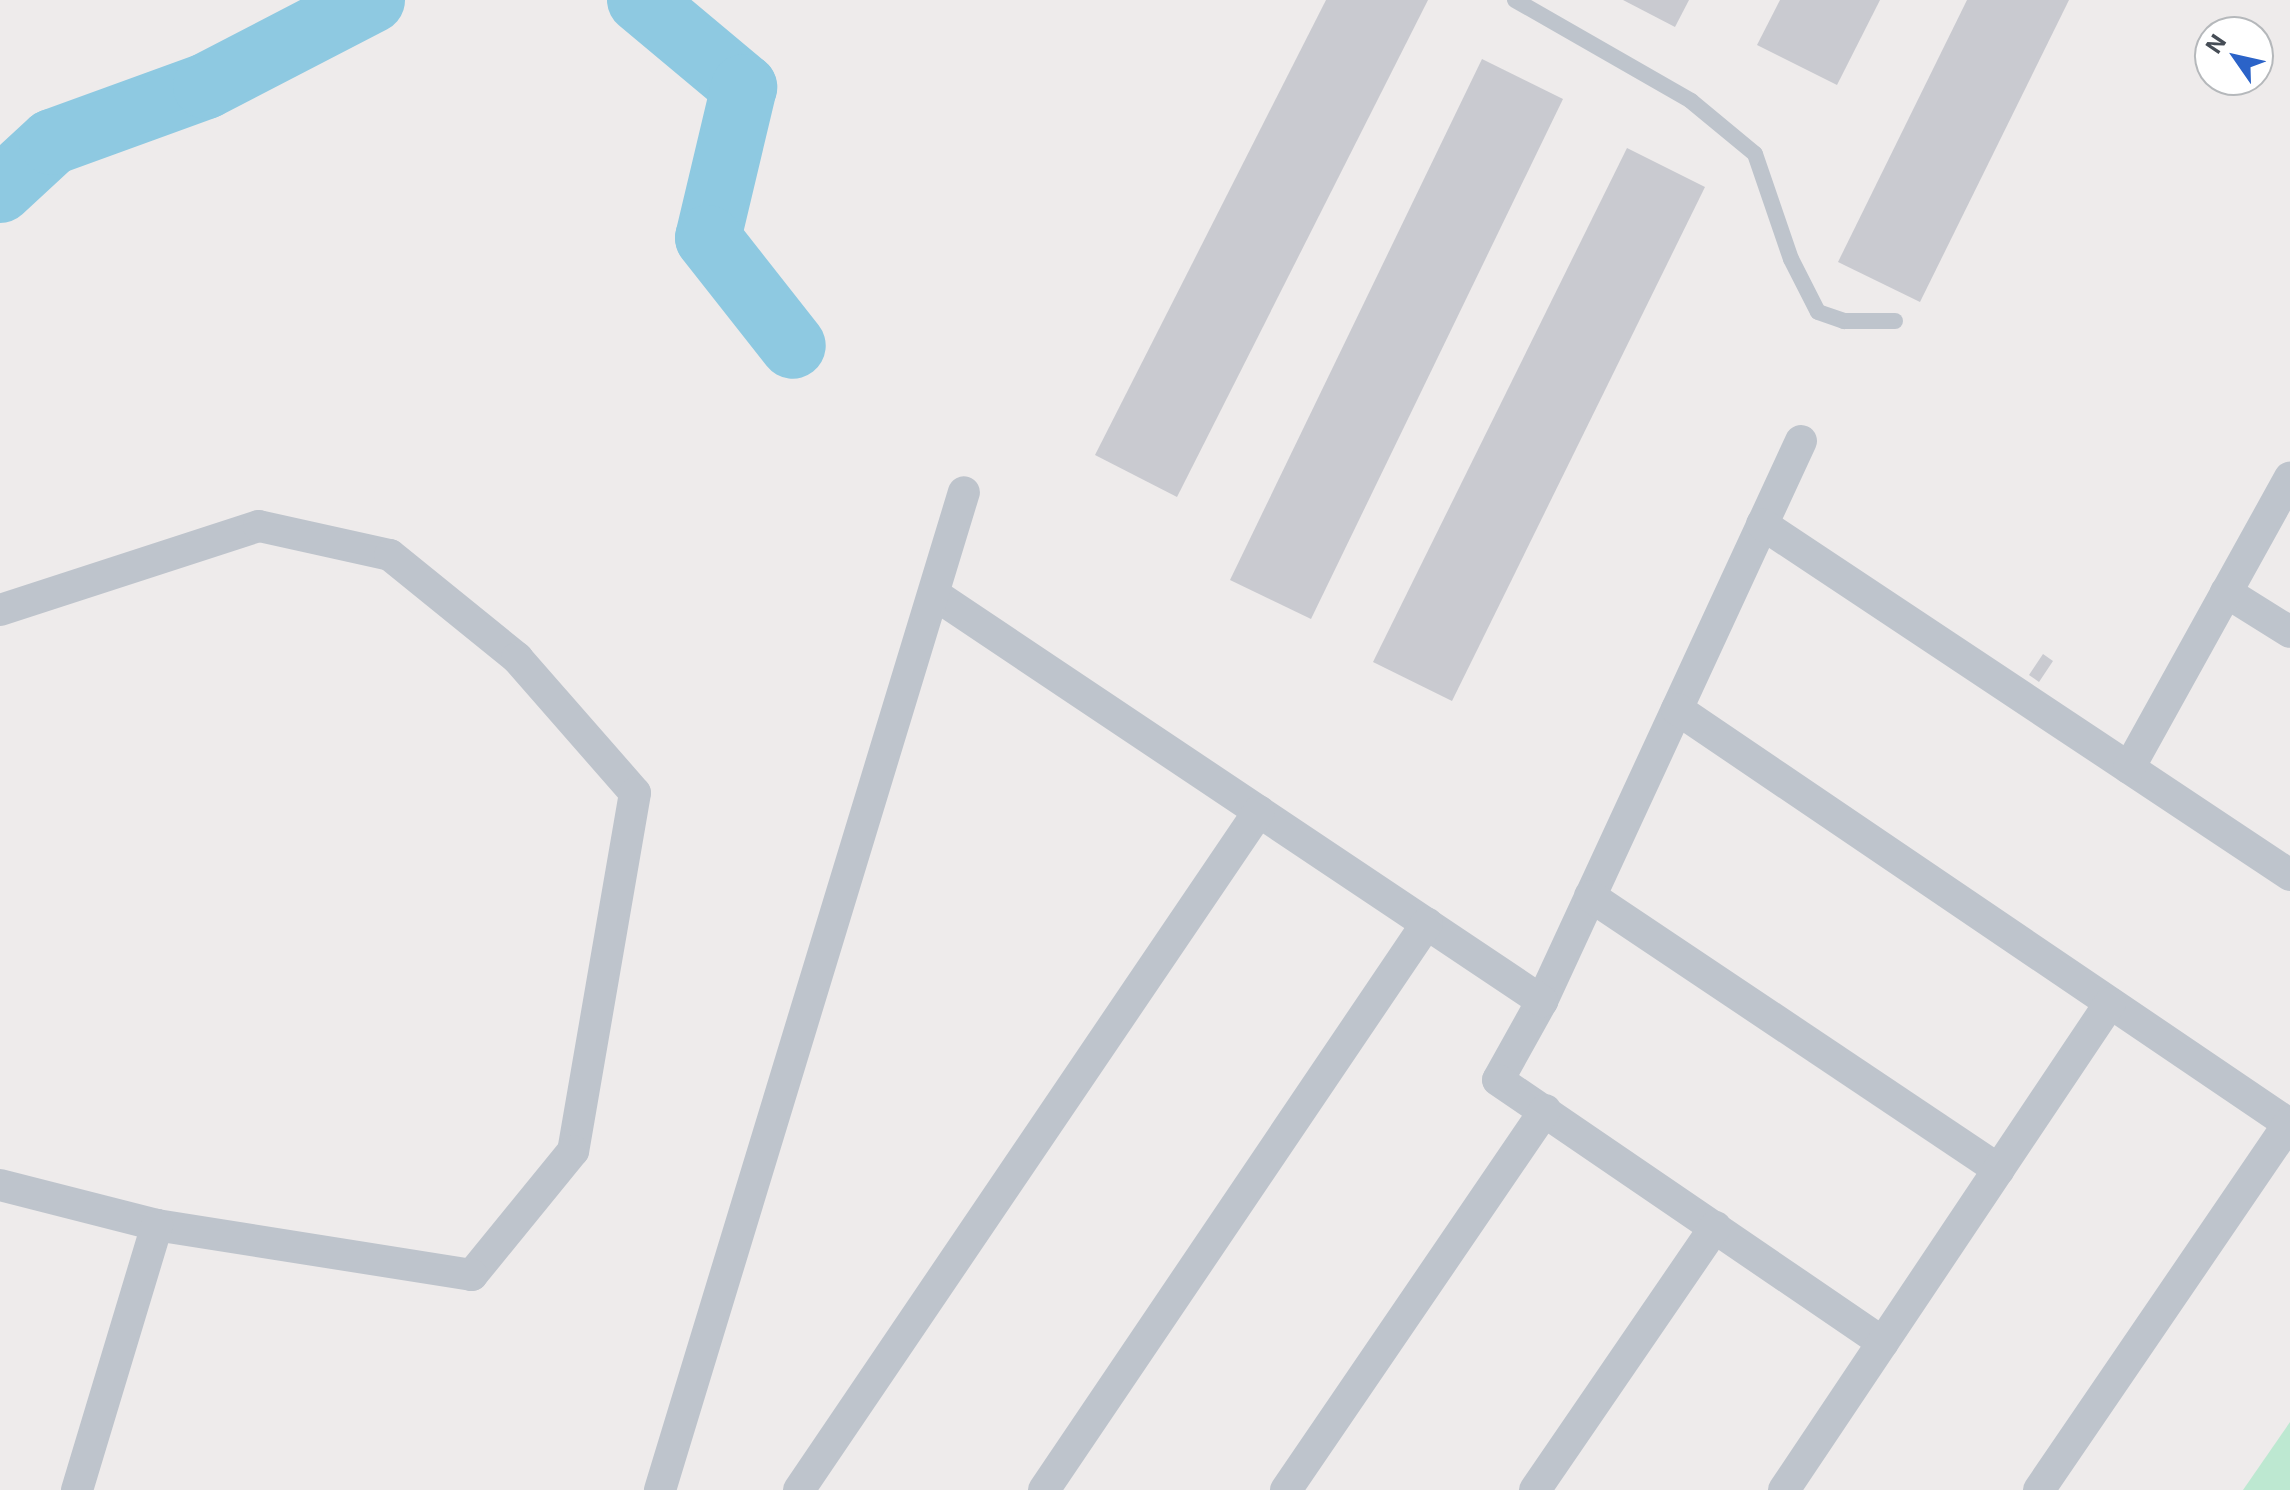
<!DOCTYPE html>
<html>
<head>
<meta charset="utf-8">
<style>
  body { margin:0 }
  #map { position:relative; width:2290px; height:1490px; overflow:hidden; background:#eeebeb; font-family:Inter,sans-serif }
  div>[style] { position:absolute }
  .green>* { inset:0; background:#bde8d1 }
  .river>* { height:66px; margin:-33px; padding:0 33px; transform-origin:33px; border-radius:33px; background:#8ec9e1 }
  .building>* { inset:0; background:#c9cad0 }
  .lane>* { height:16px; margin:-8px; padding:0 8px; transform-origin:8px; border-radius:8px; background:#bec4cc }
  .street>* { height:32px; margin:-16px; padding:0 16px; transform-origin:16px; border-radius:16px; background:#bec4cc }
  span { translate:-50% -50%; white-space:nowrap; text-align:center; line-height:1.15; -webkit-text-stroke:6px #fff; paint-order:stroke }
  .north { position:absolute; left:2194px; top:16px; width:80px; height:80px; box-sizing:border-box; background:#fff; border:2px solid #b5b8bb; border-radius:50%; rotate:304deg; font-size:22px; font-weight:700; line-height:32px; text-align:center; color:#464d56 }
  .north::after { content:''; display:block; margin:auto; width:28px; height:36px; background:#2b63c8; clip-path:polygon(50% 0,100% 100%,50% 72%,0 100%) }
</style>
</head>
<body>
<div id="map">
  <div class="green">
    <div style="clip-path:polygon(2290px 1422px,2290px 1490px,2243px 1490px)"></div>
  </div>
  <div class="river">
    <div style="left:640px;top:0;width:136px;rotate:39.9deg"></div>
    <div style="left:744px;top:87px;width:155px;rotate:103.4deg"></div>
    <div style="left:708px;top:238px;width:137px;rotate:51.8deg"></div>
    <div style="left:0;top:190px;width:71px;rotate:-42.7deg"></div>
    <div style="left:52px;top:142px;width:164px;rotate:-20deg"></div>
    <div style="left:206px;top:86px;width:187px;rotate:-27.4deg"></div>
  </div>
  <div class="building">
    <div style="clip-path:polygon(1326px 0,1428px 0,1177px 497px,1095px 455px)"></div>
    <div style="clip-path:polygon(1623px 0,1689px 0,1675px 27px)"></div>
    <div style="clip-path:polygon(1780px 0,1880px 0,1837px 85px,1757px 45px)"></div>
    <div style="clip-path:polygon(1967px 0,2069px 0,1920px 302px,1838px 262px)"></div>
    <div style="clip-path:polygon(1482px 59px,1563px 99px,1311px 619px,1230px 580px)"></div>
    <div style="clip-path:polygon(1627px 148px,1705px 187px,1452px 701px,1373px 662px)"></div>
    <div style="clip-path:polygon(2043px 654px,2053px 661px,2039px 682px,2029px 675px)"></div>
  </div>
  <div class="lane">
    <div style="left:1515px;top:0;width:203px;rotate:29.8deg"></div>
    <div style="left:1691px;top:101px;width:83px;rotate:39.6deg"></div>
    <div style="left:1755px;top:154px;width:111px;rotate:71.1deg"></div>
    <div style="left:1791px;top:259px;width:59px;rotate:63deg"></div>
    <div style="left:1818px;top:312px;width:28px;rotate:19deg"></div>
    <div style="left:1844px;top:321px;width:51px"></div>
  </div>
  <div class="street">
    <div style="left:1801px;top:441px;width:617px;rotate:114.82deg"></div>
    <div style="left:1542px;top:1001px;width:90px;rotate:119.1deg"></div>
    <div style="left:1498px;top:1080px;width:466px;rotate:34.3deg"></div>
    <div style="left:1762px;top:524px;width:634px;rotate:33.61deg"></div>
    <div style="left:2226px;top:592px;width:75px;rotate:32deg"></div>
    <div style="left:934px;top:594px;width:732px;rotate:33.8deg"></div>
    <div style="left:0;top:610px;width:272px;rotate:-18deg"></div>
    <div style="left:259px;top:526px;width:134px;rotate:12.5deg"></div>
    <div style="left:390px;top:555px;width:164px;rotate:39deg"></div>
    <div style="left:517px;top:658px;width:179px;rotate:48.8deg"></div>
    <div style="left:635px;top:793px;width:363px;rotate:99.8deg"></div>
    <div style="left:573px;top:1151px;width:160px;rotate:129.2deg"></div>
    <div style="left:472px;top:1275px;width:319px;rotate:-171deg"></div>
    <div style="left:157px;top:1225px;width:162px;rotate:-165.7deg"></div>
    <div style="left:1677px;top:709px;width:739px;rotate:34.14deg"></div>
    <div style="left:2129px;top:768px;width:332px;rotate:-61deg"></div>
    <div style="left:1590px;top:896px;width:492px;rotate:33.8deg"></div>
    <div style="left:77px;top:1490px;width:277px;rotate:-73.2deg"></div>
    <div style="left:660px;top:1490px;width:1043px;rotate:-73.06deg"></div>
    <div style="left:799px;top:1490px;width:820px;rotate:-55.88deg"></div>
    <div style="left:1044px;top:1490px;width:684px;rotate:-55.96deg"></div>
    <div style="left:1286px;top:1490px;width:460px;rotate:-55.7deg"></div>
    <div style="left:1535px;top:1490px;width:319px;rotate:-55.6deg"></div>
    <div style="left:1784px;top:1490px;width:586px;rotate:-56.2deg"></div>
    <div style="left:2039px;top:1490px;width:445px;rotate:-55.7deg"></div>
  </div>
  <div class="north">N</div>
</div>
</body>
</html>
